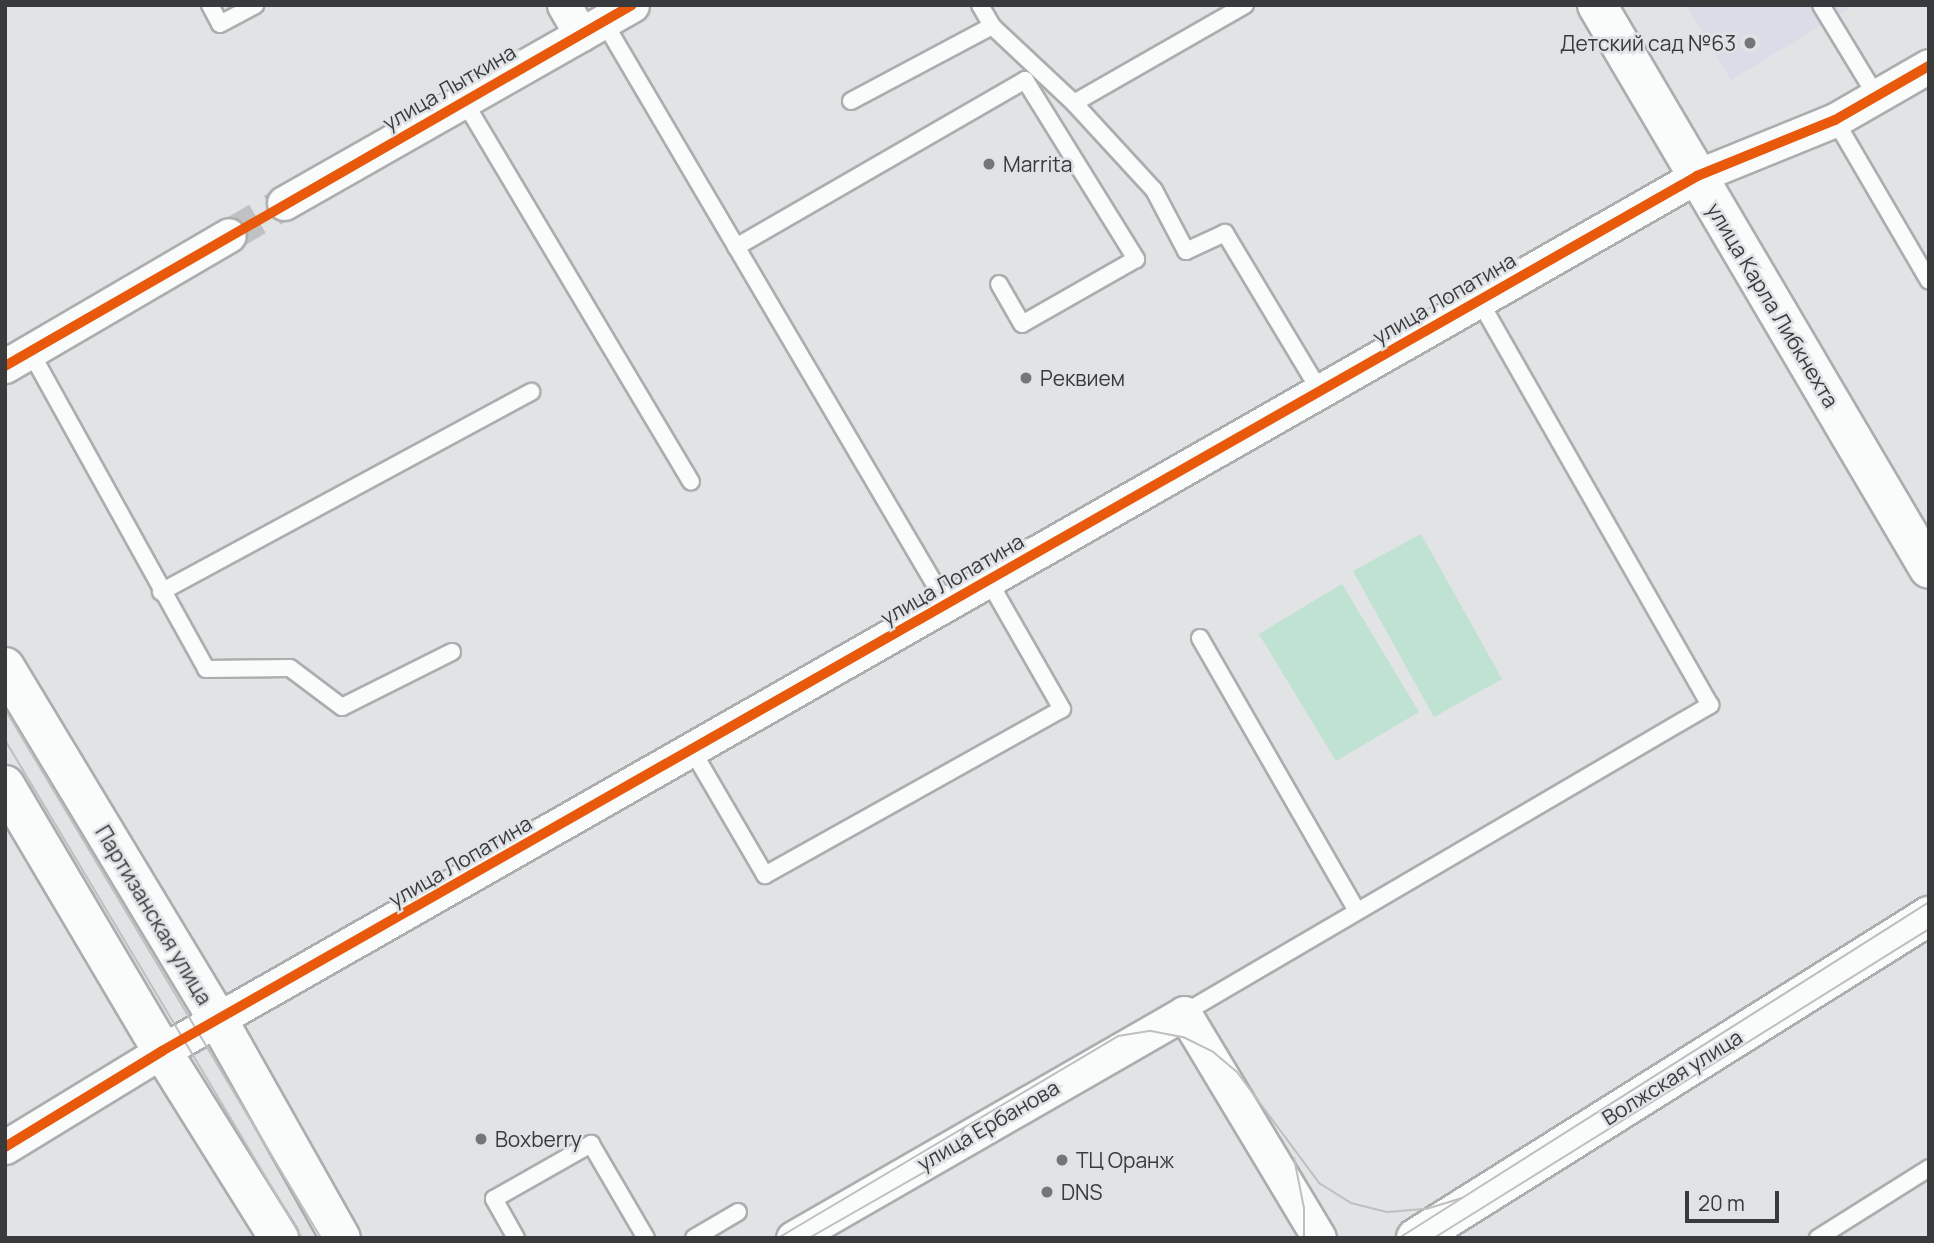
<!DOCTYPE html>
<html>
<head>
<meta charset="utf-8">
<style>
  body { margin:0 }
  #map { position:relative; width:1934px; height:1243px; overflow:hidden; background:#e1e3e5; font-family:Manrope,sans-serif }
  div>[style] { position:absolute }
  .education>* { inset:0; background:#dcdce9 }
  .green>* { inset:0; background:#bfe2d2 }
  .minor-tunnel>* { height:33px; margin-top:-16.5px; transform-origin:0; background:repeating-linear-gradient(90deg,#bfc1c3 0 33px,transparent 0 50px) }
  .roads { filter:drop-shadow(2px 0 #abadae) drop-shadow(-2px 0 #abadae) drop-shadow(0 2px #abadae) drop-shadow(0 -2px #abadae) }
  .service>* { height:16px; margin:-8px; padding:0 8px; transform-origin:8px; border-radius:8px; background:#fafbfb }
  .minor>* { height:33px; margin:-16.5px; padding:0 16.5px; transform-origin:16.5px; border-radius:16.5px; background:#fafbfb }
  .tertiary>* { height:38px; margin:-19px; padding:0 19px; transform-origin:19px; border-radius:19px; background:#fafbfb }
  .tram>* { height:2px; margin:-1px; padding:0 1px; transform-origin:1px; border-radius:1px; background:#bfbfc0 }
  .cycleway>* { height:10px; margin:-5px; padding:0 5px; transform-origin:5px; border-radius:5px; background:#e8590c }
  .dots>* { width:19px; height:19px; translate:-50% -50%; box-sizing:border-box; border:4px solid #e0e3e6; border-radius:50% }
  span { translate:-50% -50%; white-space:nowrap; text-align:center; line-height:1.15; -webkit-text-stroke:5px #e0e3e6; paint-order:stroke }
  .poi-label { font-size:21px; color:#393a3b }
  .right { translate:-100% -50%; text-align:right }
  .left { translate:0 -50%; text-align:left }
  .street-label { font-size:21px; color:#393a3b }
  .frame { position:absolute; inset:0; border:7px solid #393a3b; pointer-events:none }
  .scale { position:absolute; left:1685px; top:1191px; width:94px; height:32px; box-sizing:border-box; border:4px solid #393a3b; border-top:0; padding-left:9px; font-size:21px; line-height:24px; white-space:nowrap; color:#393a3b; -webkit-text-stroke:5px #e0e3e6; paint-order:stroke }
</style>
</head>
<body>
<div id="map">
  <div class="education">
    <div style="clip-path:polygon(1686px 5px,1855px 5px,1731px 80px)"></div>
  </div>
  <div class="green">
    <div style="clip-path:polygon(1421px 534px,1502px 679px,1434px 717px,1353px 571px)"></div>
    <div style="clip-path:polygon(1342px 584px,1419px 712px,1336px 761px,1259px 634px)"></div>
  </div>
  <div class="minor-tunnel">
    <div style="left:229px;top:235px;width:64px;rotate:-30.2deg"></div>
  </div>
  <div class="roads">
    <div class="service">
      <div style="left:210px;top:5px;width:21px;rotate:62deg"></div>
      <div style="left:220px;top:24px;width:40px;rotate:-28deg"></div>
      <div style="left:980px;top:5px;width:24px;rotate:60deg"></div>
      <div style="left:992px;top:26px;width:112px;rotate:43.2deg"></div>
      <div style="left:1074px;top:103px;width:118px;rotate:47.4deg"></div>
      <div style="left:1154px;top:190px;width:69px;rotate:62.3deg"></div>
      <div style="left:1186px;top:251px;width:43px;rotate:-24.8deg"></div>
      <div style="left:1225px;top:233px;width:184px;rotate:59deg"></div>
      <div style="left:1821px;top:5px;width:108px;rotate:58.7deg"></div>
      <div style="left:604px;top:22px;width:676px;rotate:59.53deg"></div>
      <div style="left:464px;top:101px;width:443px;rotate:59.2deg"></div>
      <div style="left:851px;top:101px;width:160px;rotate:-28deg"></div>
      <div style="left:1074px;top:103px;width:197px;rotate:-29.8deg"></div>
      <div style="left:1835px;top:120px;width:186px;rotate:59.7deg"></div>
      <div style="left:736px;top:247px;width:334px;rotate:-30deg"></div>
      <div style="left:1025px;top:80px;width:211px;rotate:58.2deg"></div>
      <div style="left:1136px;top:259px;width:131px;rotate:150.3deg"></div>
      <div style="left:1022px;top:324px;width:46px;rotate:-119.9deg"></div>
      <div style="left:30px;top:351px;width:363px;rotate:61deg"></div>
      <div style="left:206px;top:669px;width:84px;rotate:-0.7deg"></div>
      <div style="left:290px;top:668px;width:65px;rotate:36.9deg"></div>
      <div style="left:342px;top:707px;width:123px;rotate:-26.6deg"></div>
      <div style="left:161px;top:592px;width:421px;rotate:-28.4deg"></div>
      <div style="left:1200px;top:638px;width:315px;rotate:60.1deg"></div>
      <div style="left:692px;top:750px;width:145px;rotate:59.7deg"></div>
      <div style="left:765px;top:875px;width:340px;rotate:-29.2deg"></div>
      <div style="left:1062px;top:709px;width:149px;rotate:-119.8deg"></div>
      <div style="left:1184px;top:1013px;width:610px;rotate:-30.35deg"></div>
      <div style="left:1710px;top:705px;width:466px;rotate:-119.7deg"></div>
      <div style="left:516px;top:1238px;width:45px;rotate:-119.4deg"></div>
      <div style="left:494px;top:1199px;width:112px;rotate:-29.6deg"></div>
      <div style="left:591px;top:1144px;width:109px;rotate:59.7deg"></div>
      <div style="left:694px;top:1238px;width:51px;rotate:-30.6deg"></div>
      <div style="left:1818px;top:1238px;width:131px;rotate:-32.2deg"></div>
    </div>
    <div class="minor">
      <div style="left:564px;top:5px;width:34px;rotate:60deg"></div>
      <div style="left:284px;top:203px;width:400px;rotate:-29.6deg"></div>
      <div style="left:5px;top:366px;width:259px;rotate:-30.3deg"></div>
      <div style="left:5px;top:1147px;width:184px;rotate:-31.4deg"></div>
      <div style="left:162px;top:1051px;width:1767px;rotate:-29.68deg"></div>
      <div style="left:1697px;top:176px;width:149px;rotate:-22.1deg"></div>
      <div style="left:1835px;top:120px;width:108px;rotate:-29.9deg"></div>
      <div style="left:793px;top:1238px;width:451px;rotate:-29.9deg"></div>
      <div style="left:1184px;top:1013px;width:262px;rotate:59deg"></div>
    </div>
    <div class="tertiary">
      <div style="left:1597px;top:5px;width:654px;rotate:59.52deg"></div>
      <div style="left:5px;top:667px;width:412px;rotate:58.9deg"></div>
      <div style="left:218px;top:1020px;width:250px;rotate:60.6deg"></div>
      <div style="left:5px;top:785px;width:309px;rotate:59.4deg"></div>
      <div style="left:162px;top:1051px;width:221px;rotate:58deg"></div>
      <div style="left:1416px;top:1238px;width:606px;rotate:-32.12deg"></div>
    </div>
  </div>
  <div class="tram">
    <div style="left:5px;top:709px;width:616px;rotate:59.15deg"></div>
    <div style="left:5px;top:740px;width:580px;rotate:59.19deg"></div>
    <div style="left:1294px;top:1158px;width:51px;rotate:78.7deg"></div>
    <div style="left:1304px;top:1208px;width:30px;rotate:90deg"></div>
    <div style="left:778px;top:1238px;width:395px;rotate:-30.7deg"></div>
    <div style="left:1118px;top:1036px;width:33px;rotate:-9deg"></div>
    <div style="left:1151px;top:1031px;width:33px;rotate:11deg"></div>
    <div style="left:1183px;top:1037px;width:32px;rotate:26deg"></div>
    <div style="left:1212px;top:1051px;width:33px;rotate:40deg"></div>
    <div style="left:1237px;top:1072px;width:138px;rotate:53.5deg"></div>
    <div style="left:1319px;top:1183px;width:38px;rotate:32deg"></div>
    <div style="left:1351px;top:1203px;width:38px;rotate:14deg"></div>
    <div style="left:1388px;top:1212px;width:38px;rotate:-5deg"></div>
    <div style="left:1426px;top:1209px;width:37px;rotate:-17deg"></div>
    <div style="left:809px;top:1238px;width:163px;rotate:-29.7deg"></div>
    <div style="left:951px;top:1157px;width:32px;rotate:-66deg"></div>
    <div style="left:1399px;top:1238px;width:628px;rotate:-32.37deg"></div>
    <div style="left:1434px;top:1238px;width:584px;rotate:-31.97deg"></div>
  </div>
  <div class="cycleway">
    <div style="left:5px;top:366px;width:723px;rotate:-29.93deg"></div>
    <div style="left:5px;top:1147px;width:184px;rotate:-31.4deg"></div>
    <div style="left:162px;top:1051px;width:1767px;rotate:-29.68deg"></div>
    <div style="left:1697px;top:176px;width:149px;rotate:-22.1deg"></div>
    <div style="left:1835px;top:120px;width:108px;rotate:-29.9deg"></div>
  </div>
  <div class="dots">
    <div style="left:1750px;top:43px;background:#747576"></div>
    <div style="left:989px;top:164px;background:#747576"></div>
    <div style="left:1026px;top:378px;background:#747576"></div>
    <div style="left:481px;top:1139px;background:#747576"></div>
    <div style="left:1062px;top:1160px;background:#747576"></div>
    <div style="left:1047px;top:1192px;background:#747576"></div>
  </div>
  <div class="poi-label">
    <span class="right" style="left:1736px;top:43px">Детский сад №63</span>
    <span class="left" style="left:1003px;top:164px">Marrita</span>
    <span class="left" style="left:1040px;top:378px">Реквием</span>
    <span class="left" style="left:495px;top:1139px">Boxberry</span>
    <span class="left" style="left:1076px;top:1160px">ТЦ Оранж</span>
    <span class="left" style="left:1061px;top:1192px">DNS</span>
  </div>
  <div class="street-label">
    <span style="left:449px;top:87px;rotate:-30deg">улица Лыткина</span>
    <span style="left:1444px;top:298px;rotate:-30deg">улица Лопатина</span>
    <span style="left:1773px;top:305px;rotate:59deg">улица Карла Либкнехта</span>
    <span style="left:952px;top:579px;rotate:-30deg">улица Лопатина</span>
    <span style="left:460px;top:861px;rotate:-30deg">улица Лопатина</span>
    <span style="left:154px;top:915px;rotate:59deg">Партизанская улица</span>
    <span style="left:1672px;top:1077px;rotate:-32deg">Волжская улица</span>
    <span style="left:988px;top:1125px;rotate:-30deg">улица Ербанова</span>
  </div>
  <div class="frame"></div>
  <div class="scale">20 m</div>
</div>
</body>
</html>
